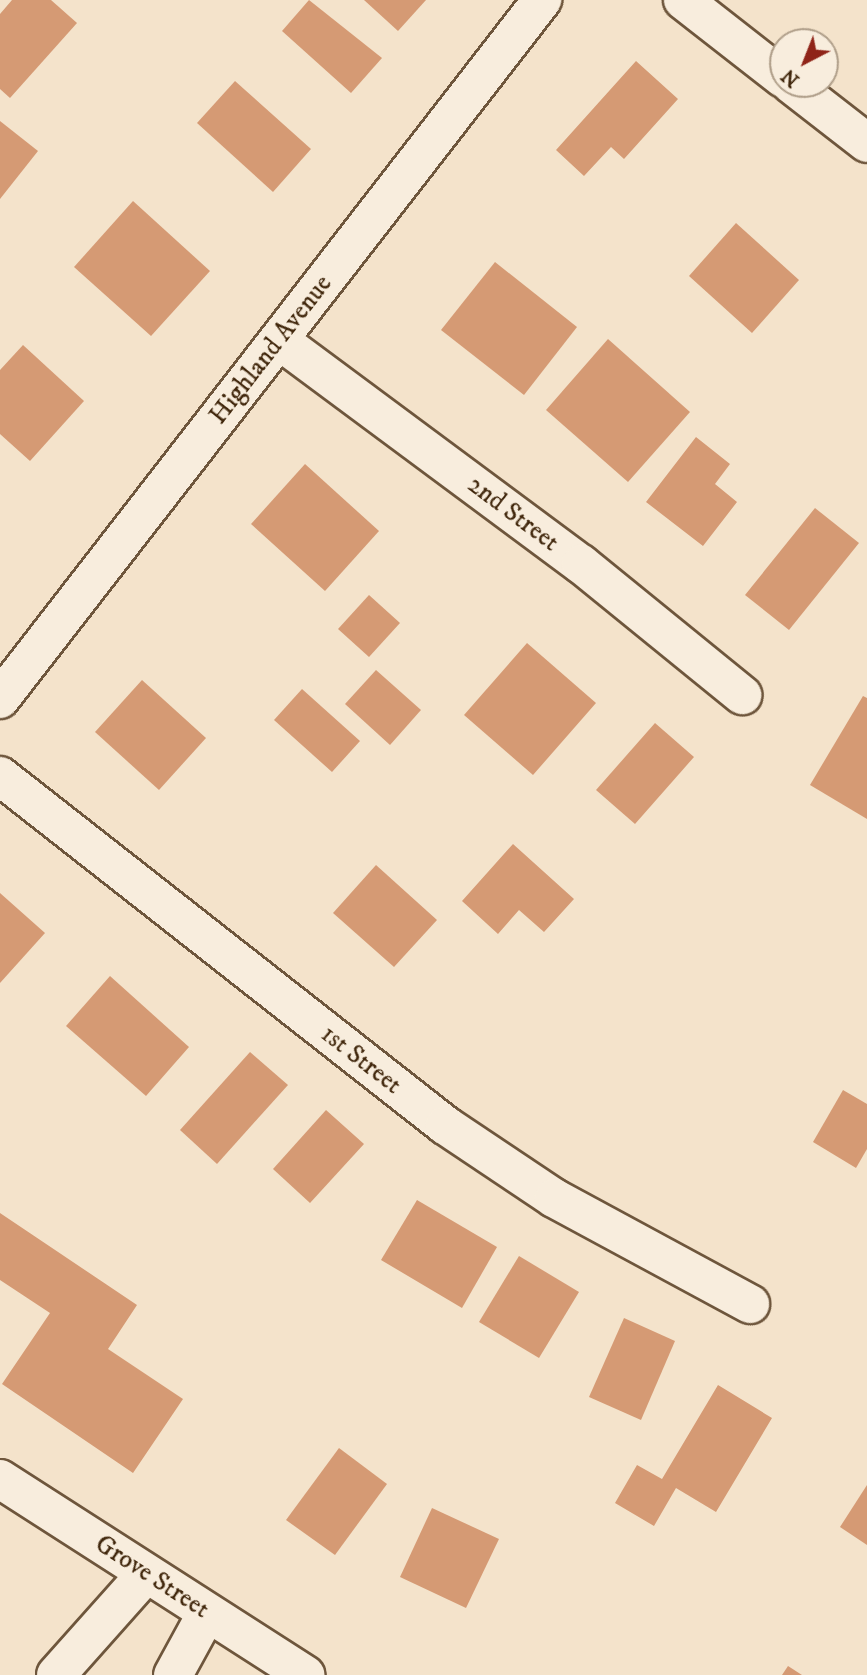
<!DOCTYPE html>
<html>
<head>
<meta charset="utf-8">
<style>
  body { margin:0 }
  #map { position:relative; width:867px; height:1675px; overflow:hidden; background:#f4e3cb; font-family:"IM FELL DW Pica",serif }
  div>[style] { position:absolute }
  .building>* { inset:0; background:#d59a74 }
  .roads { filter:drop-shadow(2px 0 #6e563c) drop-shadow(-2px 0 #6e563c) drop-shadow(0 2px #6e563c) drop-shadow(0 -2px #6e563c) }
  .minor>* { height:38px; margin:-19px; padding:0 19px; transform-origin:19px; border-radius:19px; background:#f8eddd }
  span { translate:-50% -50%; white-space:nowrap; text-align:center; line-height:1.15; -webkit-text-stroke:5px #f8eddd; paint-order:stroke }
  .street-label { font-size:26px; color:#41270c }
  .north { position:absolute; left:769px; top:28px; width:70px; height:70px; box-sizing:border-box; background:#f8eddd; border:2px solid #af9e89; border-radius:50%; rotate:222deg; font-size:19px; font-weight:700; line-height:28px; text-align:center; color:#41270c }
  .north::after { content:''; display:block; margin:auto; width:24px; height:32px; background:#8f2418; clip-path:polygon(50% 0,100% 100%,50% 72%,0 100%) }
</style>
</head>
<body>
<div id="map">
  <div class="building">
    <div style="clip-path:polygon(12px 0,51px 0,77px 23px,10px 98px,0 89px,0 14px)"></div>
    <div style="clip-path:polygon(309px 0,382px 58px,351px 93px,282px 31px)"></div>
    <div style="clip-path:polygon(364px 0,426px 0,398px 31px)"></div>
    <div style="clip-path:polygon(636px 61px,678px 99px,624px 159px,611px 147px,584px 176px,556px 150px)"></div>
    <div style="clip-path:polygon(235px 81px,311px 149px,273px 192px,197px 123px)"></div>
    <div style="clip-path:polygon(0 121px,38px 151px,0 199px)"></div>
    <div style="clip-path:polygon(133px 201px,210px 271px,151px 336px,74px 267px)"></div>
    <div style="clip-path:polygon(736px 223px,799px 280px,752px 333px,689px 276px)"></div>
    <div style="clip-path:polygon(495px 262px,577px 327px,524px 395px,441px 330px)"></div>
    <div style="clip-path:polygon(608px 339px,690px 412px,628px 482px,546px 410px)"></div>
    <div style="clip-path:polygon(23px 345px,84px 401px,30px 461px,0 434px,0 370px)"></div>
    <div style="clip-path:polygon(696px 437px,730px 464px,715px 484px,737px 502px,703px 546px,646px 502px)"></div>
    <div style="clip-path:polygon(305px 464px,379px 531px,325px 591px,251px 524px)"></div>
    <div style="clip-path:polygon(815px 508px,859px 543px,789px 630px,745px 595px)"></div>
    <div style="clip-path:polygon(369px 595px,400px 623px,369px 657px,338px 629px)"></div>
    <div style="clip-path:polygon(527px 643px,596px 703px,533px 775px,464px 715px)"></div>
    <div style="clip-path:polygon(376px 670px,421px 710px,390px 745px,345px 704px)"></div>
    <div style="clip-path:polygon(142px 680px,206px 738px,159px 790px,95px 732px)"></div>
    <div style="clip-path:polygon(302px 689px,360px 741px,332px 772px,274px 720px)"></div>
    <div style="clip-path:polygon(863px 696px,867px 698px,867px 819px,810px 785px)"></div>
    <div style="clip-path:polygon(655px 723px,694px 757px,635px 824px,596px 790px)"></div>
    <div style="clip-path:polygon(513px 844px,574px 899px,544px 932px,519px 910px,498px 934px,462px 901px)"></div>
    <div style="clip-path:polygon(376px 865px,437px 920px,394px 967px,333px 913px)"></div>
    <div style="clip-path:polygon(0 893px,45px 933px,0 983px)"></div>
    <div style="clip-path:polygon(110px 976px,189px 1047px,146px 1096px,66px 1026px)"></div>
    <div style="clip-path:polygon(250px 1052px,288px 1085px,217px 1164px,180px 1130px)"></div>
    <div style="clip-path:polygon(843px 1090px,867px 1104px,867px 1149px,856px 1168px,813px 1142px)"></div>
    <div style="clip-path:polygon(326px 1110px,364px 1144px,310px 1203px,273px 1169px)"></div>
    <div style="clip-path:polygon(417px 1200px,497px 1247px,462px 1308px,381px 1260px)"></div>
    <div style="clip-path:polygon(0 1213px,137px 1305px,108px 1349px,183px 1399px,133px 1473px,2px 1384px,50px 1313px,0 1280px)"></div>
    <div style="clip-path:polygon(519px 1256px,579px 1292px,539px 1358px,479px 1322px)"></div>
    <div style="clip-path:polygon(624px 1318px,675px 1341px,641px 1420px,589px 1397px)"></div>
    <div style="clip-path:polygon(718px 1385px,772px 1418px,716px 1512px,676px 1488px,654px 1526px,615px 1503px,637px 1465px,662px 1479px)"></div>
    <div style="clip-path:polygon(339px 1448px,387px 1484px,335px 1555px,286px 1520px)"></div>
    <div style="clip-path:polygon(867px 1485px,867px 1545px,840px 1527px)"></div>
    <div style="clip-path:polygon(432px 1508px,499px 1539px,466px 1608px,400px 1577px)"></div>
    <div style="clip-path:polygon(788px 1666px,802px 1675px,782px 1675px)"></div>
  </div>
  <div class="roads">
    <div class="minor">
      <div style="left:683px;top:0;width:127px;rotate:38deg"></div>
      <div style="left:791px;top:84px;width:96px;rotate:37.8deg"></div>
      <div style="left:279px;top:340px;width:376px;rotate:36.6deg"></div>
      <div style="left:581px;top:564px;width:208px;rotate:39.1deg"></div>
      <div style="left:0;top:699px;width:885px;rotate:-52.21deg"></div>
      <div style="left:0;top:776px;width:566px;rotate:38.11deg"></div>
      <div style="left:445px;top:1125px;width:131px;rotate:33.8deg"></div>
      <div style="left:554px;top:1198px;width:223px;rotate:28.4deg"></div>
      <div style="left:0;top:1479px;width:363px;rotate:32.7deg"></div>
      <div style="left:56px;top:1675px;width:135px;rotate:-48.3deg"></div>
      <div style="left:173px;top:1675px;width:71px;rotate:-61.3deg"></div>
    </div>
  </div>
  <div class="street-label">
    <span style="left:271px;top:350px;rotate:-52deg">Highland Avenue</span>
    <span style="left:513px;top:514px;rotate:37deg">2nd Street</span>
    <span style="left:361px;top:1060px;rotate:38deg">1st Street</span>
    <span style="left:152px;top:1577px;rotate:33deg">Grove Street</span>
  </div>
  <div class="north">N</div>
</div>
</body>
</html>
